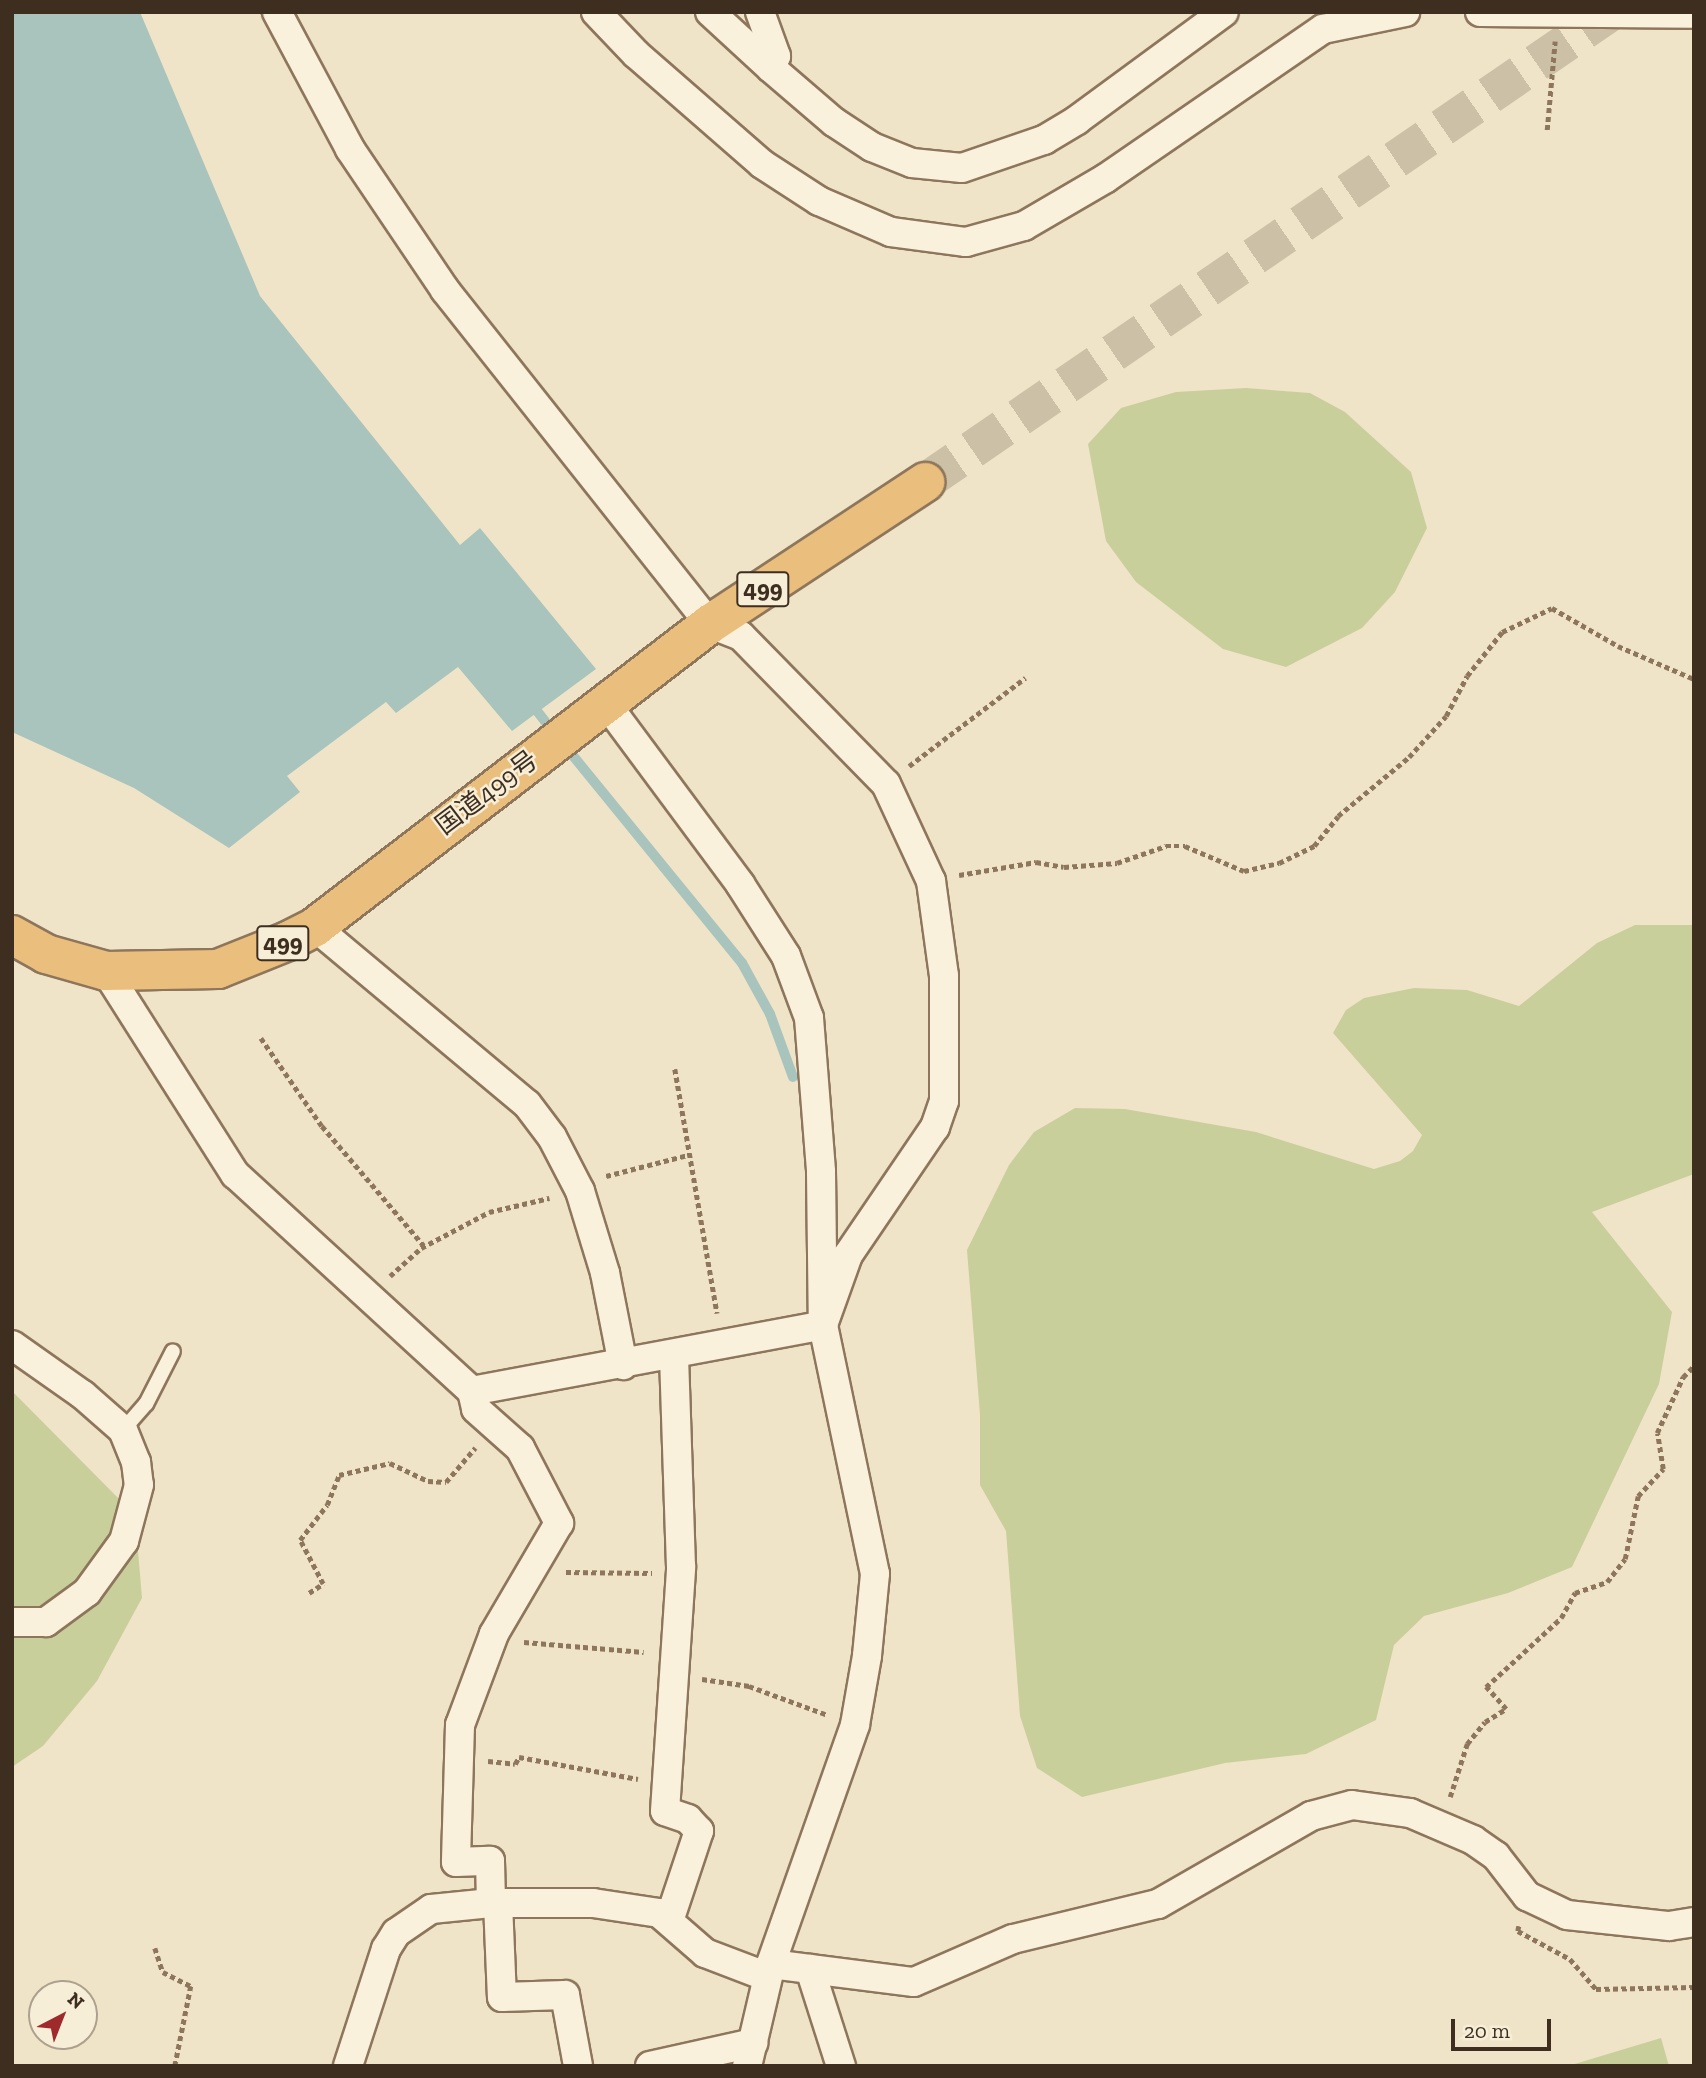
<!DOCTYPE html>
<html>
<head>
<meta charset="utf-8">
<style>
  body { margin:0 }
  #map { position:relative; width:1706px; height:2078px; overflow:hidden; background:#f0e4c8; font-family:"Zilla Slab","Noto Sans JP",serif }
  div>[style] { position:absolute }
  .green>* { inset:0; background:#c9cf9b }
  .water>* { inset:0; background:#a9c4bc }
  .stream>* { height:10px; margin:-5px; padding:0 5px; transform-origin:5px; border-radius:5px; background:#a9c4bc }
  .trunk-tunnel>* { height:38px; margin-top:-19px; transform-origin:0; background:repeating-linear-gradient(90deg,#ccc0a6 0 38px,transparent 0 57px) }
  .path>* { height:4.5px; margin-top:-2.25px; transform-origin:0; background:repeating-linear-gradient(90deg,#8d765c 0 5px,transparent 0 8.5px) }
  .roads { filter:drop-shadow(2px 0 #8d765c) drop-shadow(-2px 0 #8d765c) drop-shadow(0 2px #8d765c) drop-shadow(0 -2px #8d765c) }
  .service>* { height:14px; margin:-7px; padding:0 7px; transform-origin:7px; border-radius:7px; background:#faf1dc }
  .minor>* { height:28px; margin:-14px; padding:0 14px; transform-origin:14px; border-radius:14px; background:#faf1dc }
  .trunk>* { height:38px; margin:-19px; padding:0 19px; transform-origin:19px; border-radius:19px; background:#eabe7c }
  span { translate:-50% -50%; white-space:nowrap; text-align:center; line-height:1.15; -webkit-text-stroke:5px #f7eed8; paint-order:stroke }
  .shield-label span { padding:2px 5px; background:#f7eed8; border:2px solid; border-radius:5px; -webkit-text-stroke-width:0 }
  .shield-label { font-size:24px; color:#3d2e20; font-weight:700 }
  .street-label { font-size:26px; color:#3d2e20 }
  .frame { position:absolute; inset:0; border:14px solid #3d2e20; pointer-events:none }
  .north { position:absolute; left:28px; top:1980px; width:70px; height:70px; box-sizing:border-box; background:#f7eed8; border:2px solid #ada18e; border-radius:50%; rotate:42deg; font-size:19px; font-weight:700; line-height:28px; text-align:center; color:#3d2e20 }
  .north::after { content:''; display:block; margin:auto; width:24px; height:32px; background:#9e2a2b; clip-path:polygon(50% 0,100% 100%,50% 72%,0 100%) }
  .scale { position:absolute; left:1451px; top:2019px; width:100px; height:32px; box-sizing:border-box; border:4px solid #3d2e20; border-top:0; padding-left:9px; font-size:21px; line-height:24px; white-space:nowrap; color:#3d2e20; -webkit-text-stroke:5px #f7eed8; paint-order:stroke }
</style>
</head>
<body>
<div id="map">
  <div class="green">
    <div style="clip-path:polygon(1246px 388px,1310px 393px,1345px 412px,1411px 472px,1427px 528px,1395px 592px,1362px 628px,1286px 667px,1223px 649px,1136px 582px,1106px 541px,1088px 444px,1121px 408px,1176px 392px)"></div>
    <div style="clip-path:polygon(1635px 925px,1694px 925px,1694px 1174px,1592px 1212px,1672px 1312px,1659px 1384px,1572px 1567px,1508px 1593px,1424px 1616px,1394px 1645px,1376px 1720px,1306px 1754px,1225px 1763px,1082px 1797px,1037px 1768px,1020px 1716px,1006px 1531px,980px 1485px,980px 1415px,967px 1250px,1009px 1165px,1034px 1132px,1075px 1108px,1125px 1109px,1256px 1132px,1374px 1169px,1400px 1161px,1413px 1151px,1422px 1135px,1333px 1033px,1346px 1010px,1364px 998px,1414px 988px,1467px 990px,1519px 1006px,1597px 943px)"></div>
    <div style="clip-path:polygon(12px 1391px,135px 1515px,142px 1598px,97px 1681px,43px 1746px,12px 1767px)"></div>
    <div style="clip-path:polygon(1661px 2038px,1669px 2066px,1568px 2066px)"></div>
  </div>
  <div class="water">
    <div style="clip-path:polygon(12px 12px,140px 12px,260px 296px,460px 545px,480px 528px,596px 669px,512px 731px,458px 667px,396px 713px,386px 702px,287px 776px,300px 792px,229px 848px,134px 788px,12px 732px)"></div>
  </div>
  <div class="stream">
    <div style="left:530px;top:702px;width:41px;rotate:52deg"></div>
    <div style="left:565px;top:746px;width:280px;rotate:50.8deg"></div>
    <div style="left:742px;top:963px;width:58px;rotate:61.2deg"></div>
    <div style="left:770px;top:1014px;width:67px;rotate:69.9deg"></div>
  </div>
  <div class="trunk-tunnel">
    <div style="left:925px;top:482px;width:832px;rotate:-34.42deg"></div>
  </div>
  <div class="path">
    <div style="left:1547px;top:130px;width:89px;rotate:-84.9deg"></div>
    <div style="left:909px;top:766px;width:146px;rotate:-37.2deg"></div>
    <div style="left:959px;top:875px;width:78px;rotate:-9.6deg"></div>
    <div style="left:1036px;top:862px;width:28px;rotate:10deg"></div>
    <div style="left:1064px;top:867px;width:53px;rotate:-4.3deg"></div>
    <div style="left:1117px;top:863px;width:52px;rotate:-19.1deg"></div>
    <div style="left:1166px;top:846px;width:19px"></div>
    <div style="left:1185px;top:846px;width:64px;rotate:23deg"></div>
    <div style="left:1244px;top:871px;width:36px;rotate:-13deg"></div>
    <div style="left:1279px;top:863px;width:39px;rotate:-26deg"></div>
    <div style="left:1314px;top:846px;width:38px;rotate:-51deg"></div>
    <div style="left:1338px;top:816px;width:92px;rotate:-39.7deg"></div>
    <div style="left:1409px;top:757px;width:55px;rotate:-47.9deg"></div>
    <div style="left:1446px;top:716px;width:45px;rotate:-62.3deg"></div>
    <div style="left:1467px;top:676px;width:56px;rotate:-51.5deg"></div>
    <div style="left:1502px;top:632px;width:55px;rotate:-25.6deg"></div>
    <div style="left:1552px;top:608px;width:76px;rotate:29.9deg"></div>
    <div style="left:1618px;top:646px;width:83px;rotate:23.5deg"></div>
    <div style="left:261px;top:1038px;width:107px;rotate:55.3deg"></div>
    <div style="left:322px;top:1126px;width:157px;rotate:49.6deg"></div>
    <div style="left:675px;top:1069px;width:248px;rotate:80.2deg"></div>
    <div style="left:606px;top:1176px;width:85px;rotate:-14.4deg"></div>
    <div style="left:390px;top:1276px;width:42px;rotate:-42.1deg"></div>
    <div style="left:421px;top:1248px;width:77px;rotate:-27.9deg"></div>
    <div style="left:489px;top:1212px;width:62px;rotate:-13.1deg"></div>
    <div style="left:566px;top:1572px;width:86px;rotate:0.7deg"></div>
    <div style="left:309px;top:1593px;width:17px;rotate:-33deg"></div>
    <div style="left:323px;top:1584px;width:50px;rotate:-117.6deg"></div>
    <div style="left:300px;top:1540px;width:44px;rotate:-52.4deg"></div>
    <div style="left:327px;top:1505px;width:32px;rotate:-68deg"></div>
    <div style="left:339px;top:1475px;width:52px;rotate:-13.2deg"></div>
    <div style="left:390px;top:1463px;width:42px;rotate:25.3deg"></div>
    <div style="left:428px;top:1481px;width:18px;rotate:3deg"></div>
    <div style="left:446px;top:1482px;width:45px;rotate:-49.5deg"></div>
    <div style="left:524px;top:1642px;width:120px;rotate:4.8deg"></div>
    <div style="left:702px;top:1679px;width:48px;rotate:8.5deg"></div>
    <div style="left:749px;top:1686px;width:84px;rotate:20.2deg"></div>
    <div style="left:488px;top:1761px;width:27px;rotate:6deg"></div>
    <div style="left:515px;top:1764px;width:8px;rotate:-60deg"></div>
    <div style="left:519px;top:1757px;width:121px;rotate:10.5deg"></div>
    <div style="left:1450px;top:1797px;width:56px;rotate:-72.2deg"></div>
    <div style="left:1467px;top:1744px;width:28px;rotate:-51deg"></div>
    <div style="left:1485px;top:1722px;width:25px;rotate:-32deg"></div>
    <div style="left:1506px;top:1709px;width:30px;rotate:-132deg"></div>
    <div style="left:1486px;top:1687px;width:102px;rotate:-42.6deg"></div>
    <div style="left:1561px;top:1618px;width:29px;rotate:-61deg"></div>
    <div style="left:1575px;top:1593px;width:34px;rotate:-19deg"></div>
    <div style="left:1607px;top:1582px;width:29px;rotate:-52deg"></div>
    <div style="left:1625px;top:1559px;width:64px;rotate:-78.3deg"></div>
    <div style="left:1638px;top:1496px;width:37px;rotate:-47deg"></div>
    <div style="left:1663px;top:1469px;width:36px;rotate:-99deg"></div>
    <div style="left:1657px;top:1433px;width:62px;rotate:-65.1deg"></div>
    <div style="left:1683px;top:1377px;width:16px;rotate:-45deg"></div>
    <div style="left:1519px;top:1926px;width:5px;rotate:101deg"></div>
    <div style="left:1518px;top:1931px;width:59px;rotate:28.3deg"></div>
    <div style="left:1570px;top:1959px;width:40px;rotate:49deg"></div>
    <div style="left:1596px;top:1989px;width:98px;rotate:-1.2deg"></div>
    <div style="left:155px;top:1948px;width:25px;rotate:72deg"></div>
    <div style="left:163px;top:1972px;width:31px;rotate:27deg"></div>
    <div style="left:191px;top:1986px;width:82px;rotate:101.3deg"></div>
  </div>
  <div class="roads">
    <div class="service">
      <div style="left:123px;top:1430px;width:35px;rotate:-49deg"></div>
      <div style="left:146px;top:1404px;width:59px;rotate:-63deg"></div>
    </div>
    <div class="minor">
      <div style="left:277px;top:12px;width:155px;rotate:61.9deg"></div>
      <div style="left:350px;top:149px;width:170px;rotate:56deg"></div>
      <div style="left:445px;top:290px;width:426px;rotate:51.6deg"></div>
      <div style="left:710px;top:624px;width:33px;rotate:21deg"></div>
      <div style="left:741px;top:636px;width:207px;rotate:45.6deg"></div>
      <div style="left:886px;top:784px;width:107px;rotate:65.1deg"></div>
      <div style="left:931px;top:881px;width:96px;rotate:82.2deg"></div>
      <div style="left:944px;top:976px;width:125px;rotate:90deg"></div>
      <div style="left:944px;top:1101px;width:28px;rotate:109deg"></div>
      <div style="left:935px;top:1127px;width:155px;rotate:124.2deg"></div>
      <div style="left:848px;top:1255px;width:74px;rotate:109.7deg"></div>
      <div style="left:596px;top:12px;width:58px;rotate:46.4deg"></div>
      <div style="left:636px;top:54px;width:167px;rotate:41.1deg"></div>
      <div style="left:762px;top:164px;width:68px;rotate:33deg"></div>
      <div style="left:819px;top:201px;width:78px;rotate:23.3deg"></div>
      <div style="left:891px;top:232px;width:76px;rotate:7.6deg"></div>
      <div style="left:966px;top:242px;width:60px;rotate:-15.4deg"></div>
      <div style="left:1024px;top:226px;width:95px;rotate:-30.3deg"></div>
      <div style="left:1106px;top:178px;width:263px;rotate:-34.5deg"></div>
      <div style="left:1323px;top:29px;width:84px;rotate:-11.7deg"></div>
      <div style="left:710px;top:12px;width:83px;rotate:42.6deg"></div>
      <div style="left:760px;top:12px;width:47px;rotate:70deg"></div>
      <div style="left:776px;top:56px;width:13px;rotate:113deg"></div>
      <div style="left:771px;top:68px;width:83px;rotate:40.6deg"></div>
      <div style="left:834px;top:122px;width:45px;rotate:33.3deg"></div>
      <div style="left:872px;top:147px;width:43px;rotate:21.8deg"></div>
      <div style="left:912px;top:163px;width:50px;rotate:5.7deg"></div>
      <div style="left:962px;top:168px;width:87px;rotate:-18.9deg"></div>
      <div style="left:1044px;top:140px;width:39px;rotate:-31deg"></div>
      <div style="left:1077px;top:120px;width:182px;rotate:-36.3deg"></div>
      <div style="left:1480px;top:12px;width:214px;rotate:0.5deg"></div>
      <div style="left:605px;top:702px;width:227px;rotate:53.4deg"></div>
      <div style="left:740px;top:884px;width:85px;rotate:57.4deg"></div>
      <div style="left:786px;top:956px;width:66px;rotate:69.6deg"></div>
      <div style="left:809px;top:1018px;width:154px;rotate:85.5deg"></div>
      <div style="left:821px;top:1172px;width:153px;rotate:89.3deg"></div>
      <div style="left:823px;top:1325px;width:254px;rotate:78.2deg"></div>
      <div style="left:875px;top:1574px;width:82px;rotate:95.6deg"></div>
      <div style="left:867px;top:1656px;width:70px;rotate:99.9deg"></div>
      <div style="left:855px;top:1725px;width:253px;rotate:109.4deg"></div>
      <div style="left:771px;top:1964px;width:105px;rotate:103.2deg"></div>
      <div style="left:315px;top:927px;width:276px;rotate:39.9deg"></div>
      <div style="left:527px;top:1104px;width:41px;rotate:52.9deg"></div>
      <div style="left:552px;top:1137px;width:61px;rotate:62.6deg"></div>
      <div style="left:580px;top:1191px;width:86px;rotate:73deg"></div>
      <div style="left:605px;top:1273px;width:94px;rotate:78.9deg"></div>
      <div style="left:106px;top:971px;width:241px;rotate:57.6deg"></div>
      <div style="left:235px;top:1174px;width:321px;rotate:42.5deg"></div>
      <div style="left:472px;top:1391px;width:18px;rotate:77deg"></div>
      <div style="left:476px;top:1409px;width:59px;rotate:41.6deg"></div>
      <div style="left:520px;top:1448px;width:85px;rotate:62.5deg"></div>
      <div style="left:559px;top:1523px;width:129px;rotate:120.4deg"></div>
      <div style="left:494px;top:1634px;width:97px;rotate:110.5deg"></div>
      <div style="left:460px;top:1725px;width:137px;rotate:91.7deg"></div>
      <div style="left:456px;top:1862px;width:34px;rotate:-2deg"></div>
      <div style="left:490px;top:1861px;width:42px;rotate:88.6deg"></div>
      <div style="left:491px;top:1903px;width:60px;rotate:174.3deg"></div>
      <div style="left:431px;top:1909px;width:42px;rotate:145.6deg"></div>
      <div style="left:396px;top:1933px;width:19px;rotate:122deg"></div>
      <div style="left:386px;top:1949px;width:123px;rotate:108deg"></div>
      <div style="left:12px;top:1345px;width:87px;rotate:35.2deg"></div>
      <div style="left:83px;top:1395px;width:53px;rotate:41.2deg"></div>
      <div style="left:123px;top:1430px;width:35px;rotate:68deg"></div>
      <div style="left:136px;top:1462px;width:23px;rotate:83deg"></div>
      <div style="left:139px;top:1485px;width:58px;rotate:105deg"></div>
      <div style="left:124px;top:1541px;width:63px;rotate:126deg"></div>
      <div style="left:87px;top:1592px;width:51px;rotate:143.8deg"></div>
      <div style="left:46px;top:1622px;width:34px;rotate:180deg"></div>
      <div style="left:472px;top:1391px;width:357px;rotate:-10.6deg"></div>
      <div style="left:491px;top:1903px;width:102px"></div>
      <div style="left:593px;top:1903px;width:67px;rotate:8.6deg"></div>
      <div style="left:659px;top:1913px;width:61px;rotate:41deg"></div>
      <div style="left:705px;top:1953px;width:67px;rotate:20.9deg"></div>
      <div style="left:498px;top:1903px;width:94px;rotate:87.6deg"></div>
      <div style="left:502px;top:1997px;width:63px;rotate:-1.8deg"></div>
      <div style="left:565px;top:1995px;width:72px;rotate:79.6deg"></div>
      <div style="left:670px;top:1918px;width:92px;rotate:-71.6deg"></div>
      <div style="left:699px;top:1831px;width:16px;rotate:-133deg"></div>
      <div style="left:688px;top:1819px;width:24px;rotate:-161deg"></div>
      <div style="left:665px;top:1811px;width:245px;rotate:-86.2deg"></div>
      <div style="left:681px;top:1567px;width:212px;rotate:-91.9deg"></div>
      <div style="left:771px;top:1964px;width:144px;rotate:7.2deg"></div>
      <div style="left:914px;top:1982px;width:108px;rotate:-23.5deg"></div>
      <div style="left:1013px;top:1939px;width:149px;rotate:-13.6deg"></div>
      <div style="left:1158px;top:1904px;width:177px;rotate:-29.9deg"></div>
      <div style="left:1311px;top:1816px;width:42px;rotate:-15deg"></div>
      <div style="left:1352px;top:1805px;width:59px;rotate:7.9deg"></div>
      <div style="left:1410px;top:1813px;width:69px;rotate:23.2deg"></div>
      <div style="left:1473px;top:1840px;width:28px;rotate:35deg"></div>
      <div style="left:1496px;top:1856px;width:51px;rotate:52.2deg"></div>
      <div style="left:1527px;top:1896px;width:44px;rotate:25.4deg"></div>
      <div style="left:1567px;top:1915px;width:103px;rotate:6.2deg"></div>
      <div style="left:1669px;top:1926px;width:25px;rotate:-9deg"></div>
      <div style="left:810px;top:1969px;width:102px;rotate:72.3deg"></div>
      <div style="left:650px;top:2066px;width:106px;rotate:-12.6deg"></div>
    </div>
    <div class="trunk">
      <div style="left:12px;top:935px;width:39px;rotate:29deg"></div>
      <div style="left:46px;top:954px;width:62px;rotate:15.8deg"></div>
      <div style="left:106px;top:971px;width:112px;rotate:-1deg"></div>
      <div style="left:218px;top:969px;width:75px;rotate:-21.8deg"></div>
      <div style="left:288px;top:941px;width:30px;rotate:-27deg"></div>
      <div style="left:315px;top:927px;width:498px;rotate:-37.5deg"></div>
      <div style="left:710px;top:624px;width:258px;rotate:-33.4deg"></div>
    </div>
  </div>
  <div class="shield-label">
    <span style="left:763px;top:589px">499</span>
    <span style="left:283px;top:943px">499</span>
  </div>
  <div class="street-label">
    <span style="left:487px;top:793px;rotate:-37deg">国道499号</span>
  </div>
  <div class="frame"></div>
  <div class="north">N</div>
  <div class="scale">20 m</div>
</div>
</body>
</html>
